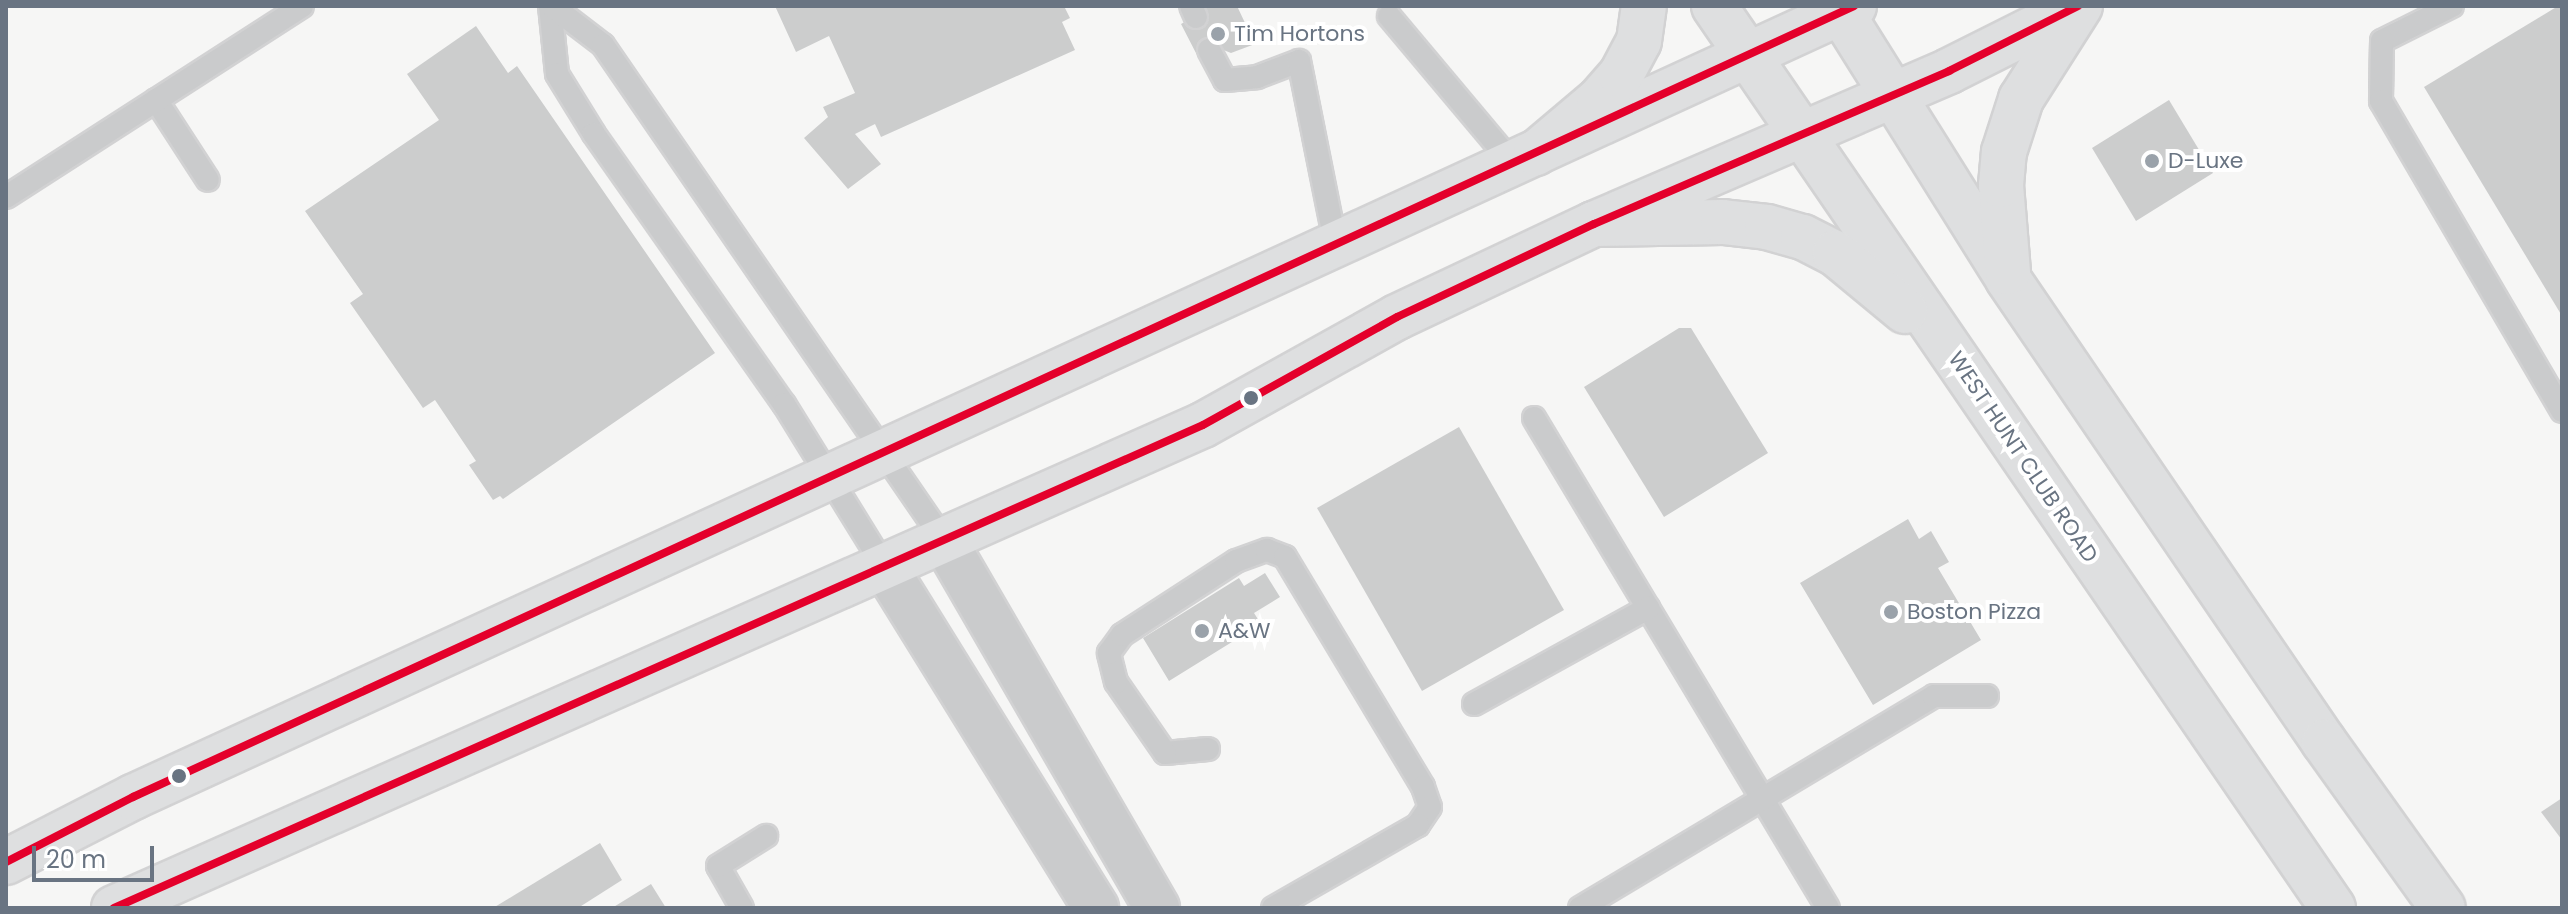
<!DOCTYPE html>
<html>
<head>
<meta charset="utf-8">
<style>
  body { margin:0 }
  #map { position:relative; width:2568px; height:914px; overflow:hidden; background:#f6f6f5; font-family:Poppins,sans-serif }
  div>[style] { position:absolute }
  .building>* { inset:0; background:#cccdcd }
  .roads { filter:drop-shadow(2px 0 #d2d2d3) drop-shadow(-2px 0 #d2d2d3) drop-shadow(0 2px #d2d2d3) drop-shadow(0 -2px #d2d2d3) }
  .lane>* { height:22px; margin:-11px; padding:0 11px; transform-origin:11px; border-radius:11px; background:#cacbcc }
  .street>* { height:44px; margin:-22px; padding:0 22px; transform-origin:22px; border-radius:22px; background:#cacbcc }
  .secondary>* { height:44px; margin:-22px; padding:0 22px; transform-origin:22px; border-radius:22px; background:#dedfe0 }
  .primary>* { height:44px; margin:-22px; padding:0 22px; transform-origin:22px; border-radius:22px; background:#dedfe0 }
  .bus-1>* { height:8px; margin:-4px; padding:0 4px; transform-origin:4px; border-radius:4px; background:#e4002b }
  .dots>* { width:22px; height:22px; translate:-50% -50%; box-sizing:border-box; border:4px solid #fff; border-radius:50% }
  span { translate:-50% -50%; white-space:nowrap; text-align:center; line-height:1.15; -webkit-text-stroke:8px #fff; paint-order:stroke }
  .poi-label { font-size:22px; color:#697482 }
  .left { translate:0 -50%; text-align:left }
  .street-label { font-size:22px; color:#697482 }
  .frame { position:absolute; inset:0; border:8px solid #697482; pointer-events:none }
  .scale { position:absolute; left:32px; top:846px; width:122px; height:36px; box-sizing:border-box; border:4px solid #697482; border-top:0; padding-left:10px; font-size:24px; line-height:28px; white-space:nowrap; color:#697482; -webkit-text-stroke:6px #fff; paint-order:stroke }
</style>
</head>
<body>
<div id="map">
  <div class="building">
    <div style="clip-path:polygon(775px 6px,1064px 6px,1070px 18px,1062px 22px,1075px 50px,881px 137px,875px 124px,855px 134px,881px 164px,848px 189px,804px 138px,828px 117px,823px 107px,855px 93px,829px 36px,796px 52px)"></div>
    <div style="clip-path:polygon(1207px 6px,1237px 6px,1255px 44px,1231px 53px,1216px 47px,1198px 57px,1181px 24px,1206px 11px)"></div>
    <div style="clip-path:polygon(2558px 6px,2562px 6px,2562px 316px,2424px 87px)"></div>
    <div style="clip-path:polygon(476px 26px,508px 73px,517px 66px,715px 353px,503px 499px,500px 496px,493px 500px,469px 465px,476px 461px,435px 400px,423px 408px,350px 303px,363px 294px,305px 211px,439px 120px,407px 74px)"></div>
    <div style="clip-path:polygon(2169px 100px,2213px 173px,2136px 221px,2092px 148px)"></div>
    <div style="clip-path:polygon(1679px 328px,1691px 328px,1768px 453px,1664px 517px,1584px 387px)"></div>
    <div style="clip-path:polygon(1459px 427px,1564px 610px,1422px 691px,1317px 508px)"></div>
    <div style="clip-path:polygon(1908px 519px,1919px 539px,1931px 531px,1949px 562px,1938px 568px,1981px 640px,1873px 705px,1800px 583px)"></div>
    <div style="clip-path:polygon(1265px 573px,1280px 597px,1254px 613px,1261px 624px,1169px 681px,1143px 638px,1239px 578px,1244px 586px)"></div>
    <div style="clip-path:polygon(2562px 798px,2562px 840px,2541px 812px)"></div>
    <div style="clip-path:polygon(600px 843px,622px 880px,578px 908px,493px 908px)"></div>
    <div style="clip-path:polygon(651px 884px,666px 908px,612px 908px)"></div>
  </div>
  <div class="roads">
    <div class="lane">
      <div style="left:550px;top:6px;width:68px;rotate:84.1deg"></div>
      <div style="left:557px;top:74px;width:70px;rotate:58.3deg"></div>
      <div style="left:594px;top:134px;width:330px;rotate:54.9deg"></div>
      <div style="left:784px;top:404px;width:194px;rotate:58.3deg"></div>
      <div style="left:552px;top:6px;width:64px;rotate:37.4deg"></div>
      <div style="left:603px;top:45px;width:603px;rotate:55.47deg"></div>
      <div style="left:1191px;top:6px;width:12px;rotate:66deg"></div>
      <div style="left:2452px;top:6px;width:78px;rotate:153.4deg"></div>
      <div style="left:2382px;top:41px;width:60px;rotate:91deg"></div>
      <div style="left:2381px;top:101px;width:359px;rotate:59.7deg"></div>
      <div style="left:1389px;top:16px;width:193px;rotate:50deg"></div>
      <div style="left:1209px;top:50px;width:34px;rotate:62deg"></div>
      <div style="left:1225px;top:80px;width:32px;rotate:-5deg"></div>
      <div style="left:1257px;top:77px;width:45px;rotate:-20.9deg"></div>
      <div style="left:1299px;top:61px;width:189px;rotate:78.7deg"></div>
      <div style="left:156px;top:100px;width:95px;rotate:57deg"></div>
      <div style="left:6px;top:197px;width:352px;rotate:-32.8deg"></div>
      <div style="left:1534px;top:418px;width:571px;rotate:59.04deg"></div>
      <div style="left:1474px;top:704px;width:199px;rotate:-28.9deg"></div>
      <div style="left:1208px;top:749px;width:43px;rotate:174.7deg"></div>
      <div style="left:1165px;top:753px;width:86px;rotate:-124.6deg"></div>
      <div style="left:1116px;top:682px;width:30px;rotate:-104deg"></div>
      <div style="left:1109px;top:653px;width:22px;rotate:-54deg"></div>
      <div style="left:1122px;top:635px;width:136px;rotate:-33deg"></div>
      <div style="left:1236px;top:561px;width:33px;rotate:-20deg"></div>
      <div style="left:1267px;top:550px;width:19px;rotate:21deg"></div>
      <div style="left:1285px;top:557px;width:268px;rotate:59deg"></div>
      <div style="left:1423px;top:787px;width:21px;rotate:71deg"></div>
      <div style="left:1430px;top:807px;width:22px;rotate:124deg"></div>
      <div style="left:1418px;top:825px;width:167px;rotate:150.2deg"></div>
      <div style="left:742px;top:908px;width:48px;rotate:-119.7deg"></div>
      <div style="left:718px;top:866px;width:57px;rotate:-32deg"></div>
      <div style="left:1580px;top:908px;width:413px;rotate:-30.9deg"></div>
      <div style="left:1934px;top:696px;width:53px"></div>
    </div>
    <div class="street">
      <div style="left:945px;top:542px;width:423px;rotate:59.9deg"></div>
      <div style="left:886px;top:569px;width:399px;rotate:58.2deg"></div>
    </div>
    <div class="secondary">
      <div style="left:6px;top:862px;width:143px;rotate:-27.1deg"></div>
      <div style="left:133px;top:797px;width:1894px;rotate:-24.68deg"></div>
      <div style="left:114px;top:908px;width:1191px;rotate:-23.92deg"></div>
      <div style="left:1203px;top:425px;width:222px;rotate:-29.1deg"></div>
      <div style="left:1397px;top:317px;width:218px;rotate:-25.3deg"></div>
      <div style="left:1594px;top:224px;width:387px;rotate:-23.3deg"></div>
      <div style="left:1949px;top:71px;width:144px;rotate:-26.7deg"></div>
    </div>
    <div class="primary">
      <div style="left:1714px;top:6px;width:1094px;rotate:55.54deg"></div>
      <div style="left:1837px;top:6px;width:322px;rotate:57.9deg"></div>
      <div style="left:2008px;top:279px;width:561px;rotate:55.69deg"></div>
      <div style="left:2324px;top:742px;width:204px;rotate:54.4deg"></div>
      <div style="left:1536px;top:153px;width:82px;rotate:-40.1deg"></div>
      <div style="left:1599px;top:100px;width:33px;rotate:-49deg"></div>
      <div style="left:1621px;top:75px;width:38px;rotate:-62deg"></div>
      <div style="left:1639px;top:41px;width:35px;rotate:-82deg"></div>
      <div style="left:1594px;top:224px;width:129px;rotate:-0.9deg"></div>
      <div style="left:1723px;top:222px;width:44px;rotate:6.5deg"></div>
      <div style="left:1767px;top:227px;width:37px;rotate:16deg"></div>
      <div style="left:1803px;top:237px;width:36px;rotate:27deg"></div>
      <div style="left:1835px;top:253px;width:91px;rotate:39.6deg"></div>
      <div style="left:2008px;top:272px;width:87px;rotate:-94.6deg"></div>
      <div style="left:2001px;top:185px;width:33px;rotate:-85deg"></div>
      <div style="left:2004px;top:152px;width:56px;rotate:-72.2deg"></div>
      <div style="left:2021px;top:99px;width:110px;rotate:-57.6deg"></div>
    </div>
  </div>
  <div class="bus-1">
    <div style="left:6px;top:862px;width:143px;rotate:-27.1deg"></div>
    <div style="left:133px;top:797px;width:1894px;rotate:-24.68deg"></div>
    <div style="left:114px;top:908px;width:1191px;rotate:-23.92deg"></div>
    <div style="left:1203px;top:425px;width:222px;rotate:-29.1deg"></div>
    <div style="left:1397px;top:317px;width:218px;rotate:-25.3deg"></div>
    <div style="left:1594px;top:224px;width:387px;rotate:-23.3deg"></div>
    <div style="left:1949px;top:71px;width:144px;rotate:-26.7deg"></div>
  </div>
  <div class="dots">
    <div style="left:1218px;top:34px;background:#9aa2aa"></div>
    <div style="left:2152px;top:161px;background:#9aa2aa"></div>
    <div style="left:1251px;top:398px;background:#697482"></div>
    <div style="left:1891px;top:612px;background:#9aa2aa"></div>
    <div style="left:1202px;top:631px;background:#9aa2aa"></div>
    <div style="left:179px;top:776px;background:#697482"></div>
  </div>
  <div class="poi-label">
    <span class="left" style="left:1234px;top:34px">Tim Hortons</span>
    <span class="left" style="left:2168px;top:161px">D-Luxe</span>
    <span class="left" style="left:1907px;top:612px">Boston Pizza</span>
    <span class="left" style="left:1218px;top:631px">A&amp;W</span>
  </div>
  <div class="street-label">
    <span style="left:2023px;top:457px;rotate:56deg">WEST HUNT CLUB ROAD</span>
  </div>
  <div class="frame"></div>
  <div class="scale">20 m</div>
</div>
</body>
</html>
